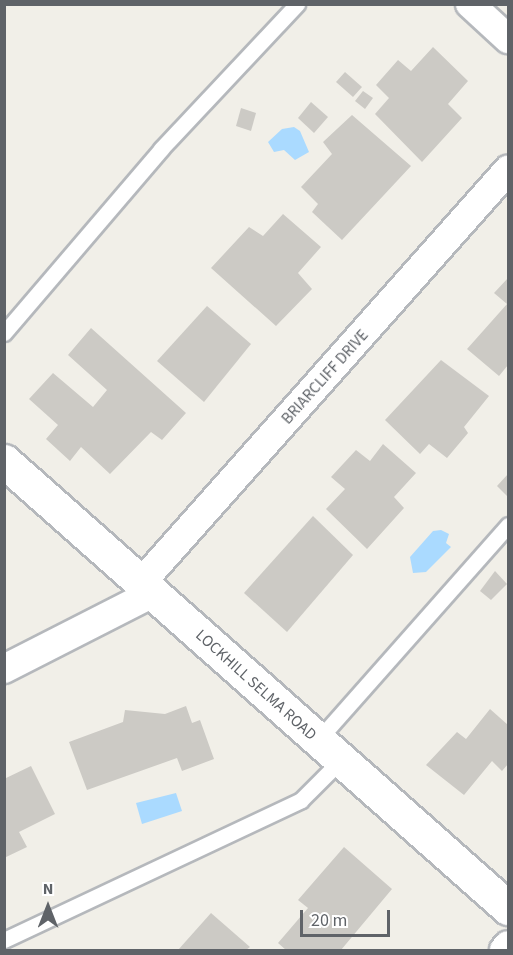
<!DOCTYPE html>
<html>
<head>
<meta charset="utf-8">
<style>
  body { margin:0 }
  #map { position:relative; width:513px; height:955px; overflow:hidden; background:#f1efe8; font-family:"Source Sans 3",sans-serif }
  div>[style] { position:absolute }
  .water>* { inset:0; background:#aadaff }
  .building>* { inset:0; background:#cccac5 }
  .roads { filter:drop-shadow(2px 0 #b5b8bc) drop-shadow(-2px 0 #b5b8bc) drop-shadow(0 2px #b5b8bc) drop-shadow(0 -2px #b5b8bc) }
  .service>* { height:15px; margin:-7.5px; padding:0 7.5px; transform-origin:7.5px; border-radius:7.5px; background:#fff }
  .minor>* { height:28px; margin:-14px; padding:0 14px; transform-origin:14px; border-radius:14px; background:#fff }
  .secondary>* { height:33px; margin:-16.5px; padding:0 16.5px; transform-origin:16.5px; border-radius:16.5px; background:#fff }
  span { translate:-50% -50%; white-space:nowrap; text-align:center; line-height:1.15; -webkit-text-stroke:4.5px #fff; paint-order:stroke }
  .street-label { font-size:16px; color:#5f6368 }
  .frame { position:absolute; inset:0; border:6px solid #5f6368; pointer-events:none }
  .north { position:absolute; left:18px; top:877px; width:60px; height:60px; -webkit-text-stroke:4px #fff; paint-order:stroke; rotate:0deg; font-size:16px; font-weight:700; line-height:24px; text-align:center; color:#5f6368 }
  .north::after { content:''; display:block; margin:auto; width:21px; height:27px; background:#5f6368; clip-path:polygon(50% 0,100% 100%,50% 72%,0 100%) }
  .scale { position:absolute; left:300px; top:910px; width:90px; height:27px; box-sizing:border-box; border:3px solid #5f6368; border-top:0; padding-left:8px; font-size:18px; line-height:21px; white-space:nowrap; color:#5f6368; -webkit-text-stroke:4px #fff; paint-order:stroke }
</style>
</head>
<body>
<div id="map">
  <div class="water">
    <div style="clip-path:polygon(294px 127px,300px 131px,309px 152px,295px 160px,284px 150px,274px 152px,268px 142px,282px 129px)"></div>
    <div style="clip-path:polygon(441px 530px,449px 534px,446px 543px,451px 547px,426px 572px,413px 573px,410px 557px,433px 531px)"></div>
    <div style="clip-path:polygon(176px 793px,182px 811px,142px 824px,136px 803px)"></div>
  </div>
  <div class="building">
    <div style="clip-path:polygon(433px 47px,468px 81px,448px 104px,462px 118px,422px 162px,375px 114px,389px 98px,376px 85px,398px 60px,411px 71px)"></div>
    <div style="clip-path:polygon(345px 72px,362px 87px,353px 97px,336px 82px)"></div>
    <div style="clip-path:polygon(363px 91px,373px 98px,365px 109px,355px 101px)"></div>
    <div style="clip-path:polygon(311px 102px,328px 117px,314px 133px,298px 118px)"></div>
    <div style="clip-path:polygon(241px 108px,256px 113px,251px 131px,236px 126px)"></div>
    <div style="clip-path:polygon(352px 115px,411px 166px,342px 240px,312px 212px,318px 204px,301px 187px,332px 154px,323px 142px)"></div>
    <div style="clip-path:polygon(283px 214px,321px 247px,298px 273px,312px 289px,276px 326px,211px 268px,249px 227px,263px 236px)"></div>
    <div style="clip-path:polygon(508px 278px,508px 365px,499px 376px,467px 349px,507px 304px,494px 293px)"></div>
    <div style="clip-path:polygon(207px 306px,251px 344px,204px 402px,157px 361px)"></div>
    <div style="clip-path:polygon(91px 328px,186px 413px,162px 440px,151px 432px,110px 474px,81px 447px,70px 461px,46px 439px,58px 425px,29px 399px,53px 373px,93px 407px,107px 390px,68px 355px)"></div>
    <div style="clip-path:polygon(441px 360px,489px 396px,464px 427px,468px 433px,447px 458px,429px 444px,420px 454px,385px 420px)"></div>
    <div style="clip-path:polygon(383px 444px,416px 473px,394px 497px,404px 508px,367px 549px,326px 509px,345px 489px,331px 477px,356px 450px,370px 461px)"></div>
    <div style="clip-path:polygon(508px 474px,508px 497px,497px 486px)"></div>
    <div style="clip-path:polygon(313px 516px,353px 555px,287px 632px,244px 593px)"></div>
    <div style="clip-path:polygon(495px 571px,507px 584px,491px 600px,480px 591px)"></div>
    <div style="clip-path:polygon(186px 706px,192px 723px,200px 720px,214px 759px,182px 771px,177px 758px,87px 790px,69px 742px,123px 722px,125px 710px,165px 714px)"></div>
    <div style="clip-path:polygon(490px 709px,508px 725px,508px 764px,502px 771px,492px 761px,464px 795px,426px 765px,457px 732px,466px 739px)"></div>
    <div style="clip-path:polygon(31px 766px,55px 814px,19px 832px,27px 847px,4px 858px,4px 779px)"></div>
    <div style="clip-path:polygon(344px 847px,392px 889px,341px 950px,286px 950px,278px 943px,308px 908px,298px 900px)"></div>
    <div style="clip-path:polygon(211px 913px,250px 947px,246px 950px,178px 950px)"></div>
  </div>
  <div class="roads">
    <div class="service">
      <div style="left:4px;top:333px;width:242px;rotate:-49.5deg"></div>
      <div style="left:161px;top:149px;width:199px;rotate:-46.8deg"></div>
      <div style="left:318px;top:740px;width:287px;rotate:-48.5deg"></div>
      <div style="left:4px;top:940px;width:328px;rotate:-25.2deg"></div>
      <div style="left:301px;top:800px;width:57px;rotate:-45deg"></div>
    </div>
    <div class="minor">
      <div style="left:470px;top:4px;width:52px;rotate:42.6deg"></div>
      <div style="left:141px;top:583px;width:553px;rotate:-48.38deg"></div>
      <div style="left:4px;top:669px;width:167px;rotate:-27deg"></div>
      <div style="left:504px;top:950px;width:6px;rotate:-51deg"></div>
    </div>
    <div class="secondary">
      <div style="left:4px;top:461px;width:674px;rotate:41.57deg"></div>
    </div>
  </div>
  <div class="street-label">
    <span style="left:325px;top:377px;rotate:-48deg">BRIARCLIFF DRIVE</span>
    <span style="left:256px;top:685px;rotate:42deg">LOCKHILL SELMA ROAD</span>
  </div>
  <div class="frame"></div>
  <div class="north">N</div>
  <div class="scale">20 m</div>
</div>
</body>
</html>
